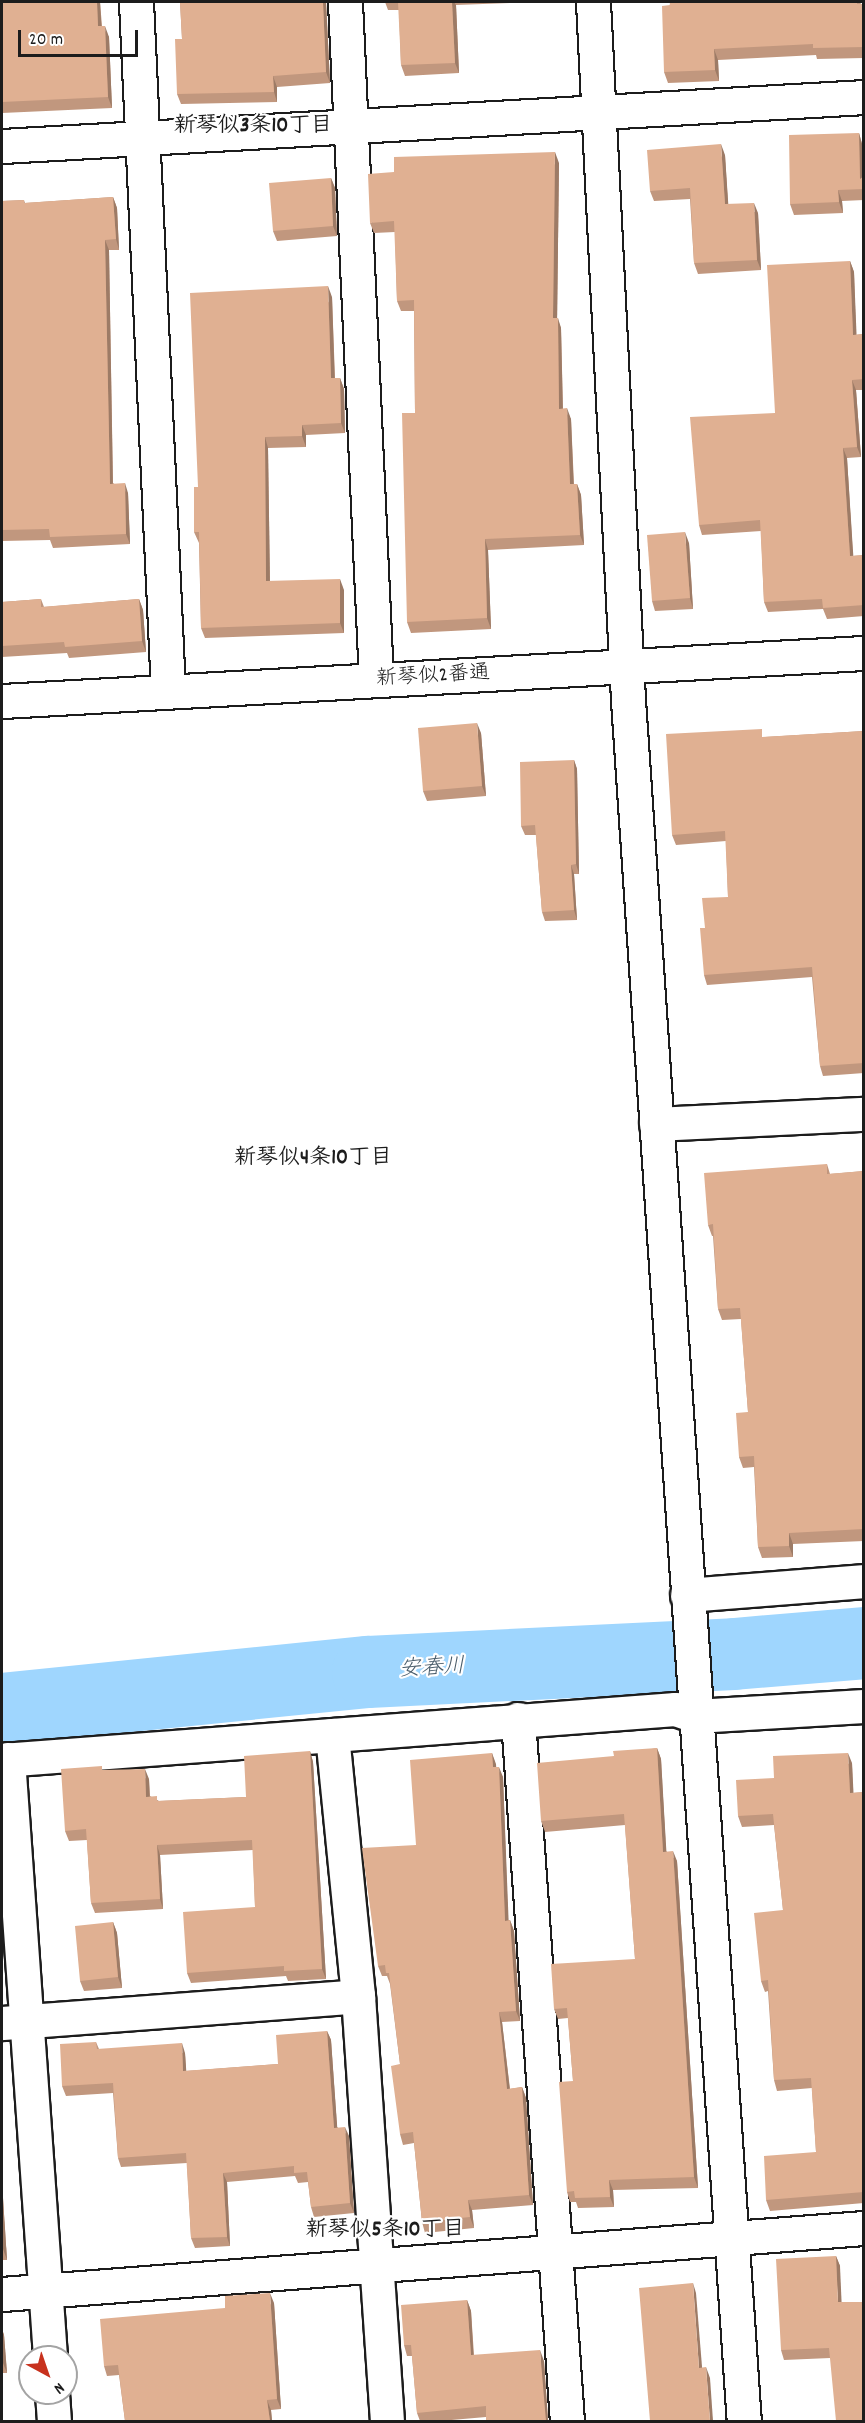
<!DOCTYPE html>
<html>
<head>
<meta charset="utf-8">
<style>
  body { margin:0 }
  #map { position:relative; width:865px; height:2423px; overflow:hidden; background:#fff; font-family:Dekko,"Klee One",sans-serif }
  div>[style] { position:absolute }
  .river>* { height:72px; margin:-36px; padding:0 36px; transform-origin:36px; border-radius:36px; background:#9fd6fe }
  .roads { filter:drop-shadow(2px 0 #1c1c1c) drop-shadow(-2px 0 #1c1c1c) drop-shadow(0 2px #1c1c1c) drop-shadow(0 -2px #1c1c1c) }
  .minor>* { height:33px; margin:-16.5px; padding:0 16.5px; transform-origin:16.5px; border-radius:16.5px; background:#fff }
  .wall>* { inset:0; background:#c1977e }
  .shaded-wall>* { inset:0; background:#9d7b66 }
  .building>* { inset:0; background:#e0b092 }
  span { translate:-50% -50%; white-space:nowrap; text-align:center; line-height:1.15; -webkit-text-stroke:4.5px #fff; paint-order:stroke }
  .street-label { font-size:21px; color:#1c1c1c }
  .neighbourhood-label { font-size:22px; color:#1c1c1c; font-weight:700 }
  .water-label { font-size:22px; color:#4a5d6b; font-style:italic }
  .frame { position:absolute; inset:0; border:3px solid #1c1c1c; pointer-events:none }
  .north { position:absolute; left:18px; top:2345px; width:60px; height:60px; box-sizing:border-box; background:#fff; border:2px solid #a4a4a4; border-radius:50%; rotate:140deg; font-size:16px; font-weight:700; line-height:24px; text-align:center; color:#1c1c1c }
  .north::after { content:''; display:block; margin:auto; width:21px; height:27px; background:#c8321e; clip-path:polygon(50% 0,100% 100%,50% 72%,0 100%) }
  .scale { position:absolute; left:18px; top:30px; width:120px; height:27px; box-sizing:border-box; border:3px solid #1c1c1c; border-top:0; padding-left:8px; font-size:18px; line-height:21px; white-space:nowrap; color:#1c1c1c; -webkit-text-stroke:4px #fff; paint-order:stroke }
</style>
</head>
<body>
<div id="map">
  <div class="river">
    <div style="left:2px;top:1709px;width:368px;rotate:-5.8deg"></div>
    <div style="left:368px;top:1672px;width:366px;rotate:-2.8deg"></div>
    <div style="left:734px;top:1654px;width:130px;rotate:-4.8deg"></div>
  </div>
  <div class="roads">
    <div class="minor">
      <div style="left:136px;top:2px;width:690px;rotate:87.34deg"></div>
      <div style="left:345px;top:2px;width:679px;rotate:87.38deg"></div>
      <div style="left:593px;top:2px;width:699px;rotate:87.13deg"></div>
      <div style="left:628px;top:700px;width:1726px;rotate:86.15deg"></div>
      <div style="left:2px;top:146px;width:863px;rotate:-3.25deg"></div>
      <div style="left:2px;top:701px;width:863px;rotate:-3.19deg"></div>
      <div style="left:656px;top:1124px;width:208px;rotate:-2.8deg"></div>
      <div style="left:687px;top:1595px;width:178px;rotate:-4.5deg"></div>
      <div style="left:518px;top:1719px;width:705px;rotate:86.01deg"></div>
      <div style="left:332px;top:1735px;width:262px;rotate:84.3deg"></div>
      <div style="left:358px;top:1996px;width:427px;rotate:86.1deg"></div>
      <div style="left:8px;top:1759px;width:599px;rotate:85.98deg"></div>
      <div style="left:2px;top:1760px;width:675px;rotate:-4.33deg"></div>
      <div style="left:675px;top:1709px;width:21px;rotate:19deg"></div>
      <div style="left:695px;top:1716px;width:169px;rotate:-3.4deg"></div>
      <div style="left:2px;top:2023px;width:357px;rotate:-4.3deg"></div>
      <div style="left:2px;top:2294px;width:865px;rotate:-4.38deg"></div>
      <div style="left:52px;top:2393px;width:29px;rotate:86deg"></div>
    </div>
  </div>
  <div class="wall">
    <div style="clip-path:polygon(2px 2px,100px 2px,102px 26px,109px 37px,112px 108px,2px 113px)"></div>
    <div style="clip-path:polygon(180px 2px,326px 2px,330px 83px,277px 87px,277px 102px,181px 104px,177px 94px,182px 39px)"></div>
    <div style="clip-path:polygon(385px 2px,537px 2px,456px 5px,459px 73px,405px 76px,401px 65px,399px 10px,388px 10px)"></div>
    <div style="clip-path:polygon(670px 2px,860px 2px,861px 4px,864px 4px,864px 58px,817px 59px,816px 55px,718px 60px,719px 81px,668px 83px,664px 72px)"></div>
    <div style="clip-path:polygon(859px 133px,862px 144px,864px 200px,842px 201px,843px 213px,794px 215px,790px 204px)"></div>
    <div style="clip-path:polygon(725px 155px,728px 204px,758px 213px,761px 270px,698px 274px,694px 263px,690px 199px,654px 201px,650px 191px)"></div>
    <div style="clip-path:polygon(559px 163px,557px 318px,561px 328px,563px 409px,571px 419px,574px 484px,577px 484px,581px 495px,584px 545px,488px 550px,491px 629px,411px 633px,407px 622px,415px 413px,414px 311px,401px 311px,397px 301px,395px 232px,374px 233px,370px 223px)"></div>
    <div style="clip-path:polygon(331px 178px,335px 188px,337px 236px,277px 241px,273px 231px)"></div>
    <div style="clip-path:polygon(113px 197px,117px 208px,119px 250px,109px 250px,113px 483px,128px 493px,130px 544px,53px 548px,50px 540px,2px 541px,2px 201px,24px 200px,25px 203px)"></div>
    <div style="clip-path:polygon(850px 261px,854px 272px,856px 335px,862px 334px,864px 339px,864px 390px,856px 390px,861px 457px,847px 458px,853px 556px,864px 555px,864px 616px,827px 619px,823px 609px,768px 612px,764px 602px,761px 531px,702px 535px,699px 525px,775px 413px)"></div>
    <div style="clip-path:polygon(332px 297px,335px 378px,340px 378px,344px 389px,345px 433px,306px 435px,306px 447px,268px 448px,270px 581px,344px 590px,344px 633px,205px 638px,201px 628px,199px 543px,194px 532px,198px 487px)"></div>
    <div style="clip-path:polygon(689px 543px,693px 609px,655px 611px,652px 601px)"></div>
    <div style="clip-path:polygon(41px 599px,44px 607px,139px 599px,143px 610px,146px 652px,69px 658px,67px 653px,2px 657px,2px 602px)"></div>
    <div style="clip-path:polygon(864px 731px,864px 1073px,823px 1076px,820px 1066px,812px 977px,707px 985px,704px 975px,705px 928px,728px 897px,726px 841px,676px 845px,672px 835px,765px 737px)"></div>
    <div style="clip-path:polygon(481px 733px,486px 796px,427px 801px,423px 791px)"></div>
    <div style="clip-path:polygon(574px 760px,577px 769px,579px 874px,574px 874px,577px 920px,545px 921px,542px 912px,536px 835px,525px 835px,521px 826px)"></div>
    <div style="clip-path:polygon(827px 1164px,830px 1174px,864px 1171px,864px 1541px,793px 1544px,793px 1557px,762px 1558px,758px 1547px,754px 1467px,743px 1468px,739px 1457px,748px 1412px,741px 1319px,722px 1320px,718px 1309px,713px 1236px,712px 1236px,708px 1225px)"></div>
    <div style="clip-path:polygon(657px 1748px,661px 1759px,666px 1851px,677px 1861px,698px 2188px,613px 2190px,614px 2207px,578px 2208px,576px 2202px,570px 2202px,567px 2192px,573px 2081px,568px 2018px,558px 2019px,554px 2009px,635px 1959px,625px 1825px,545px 1832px,541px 1821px,614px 1756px)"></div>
    <div style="clip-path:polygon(310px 1751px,313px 1762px,326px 1979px,288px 1981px,286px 1976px,191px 1983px,187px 1973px,255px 1907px,253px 1850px,160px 1855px,163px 1909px,95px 1913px,91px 1903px,87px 1840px,69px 1841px,65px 1831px,103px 1770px,149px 1779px,150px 1796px,159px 1801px,246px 1797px)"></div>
    <div style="clip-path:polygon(492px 1753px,496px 1767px,503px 1777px,508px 1920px,510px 1920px,514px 1931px,520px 2021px,502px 2022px,510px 2089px,522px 2087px,526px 2098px,533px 2205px,472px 2210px,474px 2228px,425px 2233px,422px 2222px,414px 2143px,403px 2145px,400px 2134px,400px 2064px,390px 1984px,387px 1976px,382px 1976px,378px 1966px,416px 1845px)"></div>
    <div style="clip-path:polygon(852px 1763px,853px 1793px,864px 1792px,864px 2203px,770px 2211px,766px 2200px,816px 2152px,812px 2088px,777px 2091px,774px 2080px,768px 1991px,765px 1992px,761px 1981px,783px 1910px,774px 1825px,742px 1827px,738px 1816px,774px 1778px)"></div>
    <div style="clip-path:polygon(113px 1922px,117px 1933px,122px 1988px,84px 1991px,80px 1981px)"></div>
    <div style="clip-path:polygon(327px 2031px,331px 2040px,337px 2127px,349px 2136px,354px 2213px,314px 2217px,311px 2207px,308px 2182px,298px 2183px,295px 2176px,227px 2182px,230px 2246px,195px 2248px,191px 2238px,187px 2163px,121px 2167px,118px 2158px,113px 2093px,66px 2096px,62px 2086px,96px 2042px,99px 2049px,185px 2053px,186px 2071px,278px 2064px)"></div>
    <div style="clip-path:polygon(2px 2183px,7px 2260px,2px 2260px)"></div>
    <div style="clip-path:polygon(836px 2256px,840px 2266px,830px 2358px,784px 2360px,781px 2350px)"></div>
    <div style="clip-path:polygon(467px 2300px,471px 2311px,474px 2355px,544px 2361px,548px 2421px,486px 2421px,486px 2417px,440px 2421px,420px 2421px,417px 2413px,412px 2356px,407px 2356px,404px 2345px)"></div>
    <div style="clip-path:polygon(274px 2303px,281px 2409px,271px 2410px,272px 2421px,125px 2421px,119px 2375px,107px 2376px,104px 2366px)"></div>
    <div style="clip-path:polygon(2px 2329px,4px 2335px,7px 2373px,2px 2373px)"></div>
  </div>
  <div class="shaded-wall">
    <div style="clip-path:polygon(97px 2px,100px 2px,102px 37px,98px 26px)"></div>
    <div style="clip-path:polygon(323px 2px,326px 2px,330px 83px,326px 72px)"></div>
    <div style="clip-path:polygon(452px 2px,454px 2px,456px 5px,459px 73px,455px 63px)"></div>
    <div style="clip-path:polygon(105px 26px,109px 37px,112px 108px,108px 97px)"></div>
    <div style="clip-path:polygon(714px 49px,718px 60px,719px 81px,715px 70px)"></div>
    <div style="clip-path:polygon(273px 76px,277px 87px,277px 102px,274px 92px)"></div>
    <div style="clip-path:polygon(859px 133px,862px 144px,864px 190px,860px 179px)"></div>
    <div style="clip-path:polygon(721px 144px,725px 155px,729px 215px,725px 204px)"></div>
    <div style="clip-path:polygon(555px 152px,559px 163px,557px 328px,553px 318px)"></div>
    <div style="clip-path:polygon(331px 178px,335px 188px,337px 236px,333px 226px)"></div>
    <div style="clip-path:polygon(838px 190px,842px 201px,843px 213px,839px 202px)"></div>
    <div style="clip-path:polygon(113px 197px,117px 208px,119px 250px,116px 239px)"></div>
    <div style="clip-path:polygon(754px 203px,758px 213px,761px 270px,757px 260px)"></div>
    <div style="clip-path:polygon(105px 240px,109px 250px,113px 494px,110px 484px)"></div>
    <div style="clip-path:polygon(850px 261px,854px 272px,857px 346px,853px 335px)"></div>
    <div style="clip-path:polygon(328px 286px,332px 297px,335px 389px,331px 378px)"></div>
    <div style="clip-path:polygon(558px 318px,561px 328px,563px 419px,559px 409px)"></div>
    <div style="clip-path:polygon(340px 378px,344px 389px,345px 433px,341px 423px)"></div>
    <div style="clip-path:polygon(852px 380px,856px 390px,861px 457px,857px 447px)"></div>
    <div style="clip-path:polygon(567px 408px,571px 419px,574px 495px,570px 484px)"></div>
    <div style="clip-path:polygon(302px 425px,306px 435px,306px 447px,302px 436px)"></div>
    <div style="clip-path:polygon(265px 437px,268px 448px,270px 591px,266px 581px)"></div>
    <div style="clip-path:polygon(843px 448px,847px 458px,854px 567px,850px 556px)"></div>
    <div style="clip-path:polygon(125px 483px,128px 493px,130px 544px,126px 534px)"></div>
    <div style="clip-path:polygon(577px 484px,581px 495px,584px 545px,580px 535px)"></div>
    <div style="clip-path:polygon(685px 532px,689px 543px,693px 609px,690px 598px)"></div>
    <div style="clip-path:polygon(485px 539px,488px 550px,491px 629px,487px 618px)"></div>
    <div style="clip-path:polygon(340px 579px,344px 590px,344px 633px,340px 623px)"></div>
    <div style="clip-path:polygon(139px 599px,143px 610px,146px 652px,142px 641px)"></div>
    <div style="clip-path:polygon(477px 723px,481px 733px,486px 796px,482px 786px)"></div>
    <div style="clip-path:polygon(574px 760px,577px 769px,579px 874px,576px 864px)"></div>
    <div style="clip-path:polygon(571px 865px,574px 874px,577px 920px,574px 910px)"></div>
    <div style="clip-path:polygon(789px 1533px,793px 1544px,793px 1557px,789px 1546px)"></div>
    <div style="clip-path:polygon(657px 1748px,661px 1759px,667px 1862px,663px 1852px)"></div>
    <div style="clip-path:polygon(310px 1751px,313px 1762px,326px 1979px,322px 1969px)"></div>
    <div style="clip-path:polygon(492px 1753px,496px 1764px,497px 1778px,493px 1767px)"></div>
    <div style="clip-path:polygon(848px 1753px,852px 1763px,854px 1803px,850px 1793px)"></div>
    <div style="clip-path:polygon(499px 1767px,503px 1777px,509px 1931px,505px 1921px)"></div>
    <div style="clip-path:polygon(145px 1769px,149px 1779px,150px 1807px,146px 1797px)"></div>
    <div style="clip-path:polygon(157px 1845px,160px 1855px,163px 1909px,160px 1899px)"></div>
    <div style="clip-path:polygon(673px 1851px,677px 1861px,698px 2188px,694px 2177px)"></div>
    <div style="clip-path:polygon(510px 1920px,514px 1931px,520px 2021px,516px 2011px)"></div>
    <div style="clip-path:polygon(113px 1922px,117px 1933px,122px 1988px,118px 1977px)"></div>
    <div style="clip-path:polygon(499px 2012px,502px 2022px,511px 2100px,507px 2089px)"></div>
    <div style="clip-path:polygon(327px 2031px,331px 2040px,338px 2138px,334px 2128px)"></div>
    <div style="clip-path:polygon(182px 2043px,185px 2053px,187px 2081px,183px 2071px)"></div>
    <div style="clip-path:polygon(522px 2087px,526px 2098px,533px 2205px,529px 2195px)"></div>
    <div style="clip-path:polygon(345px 2127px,349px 2136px,354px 2213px,350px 2203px)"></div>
    <div style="clip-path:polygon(223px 2173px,227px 2182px,230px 2246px,227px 2237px)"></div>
    <div style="clip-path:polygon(609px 2180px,613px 2190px,614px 2207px,610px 2197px)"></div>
    <div style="clip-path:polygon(2px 2183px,7px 2260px,3px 2249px,2px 2231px)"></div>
    <div style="clip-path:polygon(468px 2200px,472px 2210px,474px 2228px,470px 2217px)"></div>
    <div style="clip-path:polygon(836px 2256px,840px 2266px,842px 2312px,838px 2302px)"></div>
    <div style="clip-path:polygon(693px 2283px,696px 2293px,703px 2379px,699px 2368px)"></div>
    <div style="clip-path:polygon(270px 2293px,274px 2303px,281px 2409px,277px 2399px)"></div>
    <div style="clip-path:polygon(467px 2300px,471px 2311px,474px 2366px,471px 2355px)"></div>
    <div style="clip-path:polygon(2px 2329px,4px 2335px,7px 2373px,3px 2363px)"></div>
    <div style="clip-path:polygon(540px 2350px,544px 2361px,548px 2421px,546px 2421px,544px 2413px)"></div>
    <div style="clip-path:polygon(706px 2367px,710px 2378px,713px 2421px,710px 2421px)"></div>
    <div style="clip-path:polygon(267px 2400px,271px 2410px,272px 2421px,270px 2421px)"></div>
  </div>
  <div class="building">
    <div style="clip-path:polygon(2px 2px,97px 2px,98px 26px,105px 26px,108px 97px,2px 102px)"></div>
    <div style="clip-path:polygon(180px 2px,323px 2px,326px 72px,273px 76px,274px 92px,177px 94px,175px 39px,182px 39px)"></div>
    <div style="clip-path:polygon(398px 2px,452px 2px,455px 63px,401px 65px)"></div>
    <div style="clip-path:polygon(670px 2px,857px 2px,857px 4px,864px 4px,864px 47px,813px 48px,813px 44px,714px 49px,715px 70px,664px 72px,662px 6px,670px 5px)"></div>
    <div style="clip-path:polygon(859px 133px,860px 179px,864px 176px,864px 189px,838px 190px,839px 202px,790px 204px,789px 135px)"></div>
    <div style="clip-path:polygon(721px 144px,725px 204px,754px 203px,757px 260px,694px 263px,690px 188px,650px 191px,647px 150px)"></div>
    <div style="clip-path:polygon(555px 152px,553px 318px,558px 318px,559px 409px,567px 408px,570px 484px,577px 484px,580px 535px,485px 539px,487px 618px,407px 622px,402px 413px,415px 413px,414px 300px,397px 301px,394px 221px,370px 223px,368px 174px,394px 172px,394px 157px)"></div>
    <div style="clip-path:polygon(331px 178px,333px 226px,273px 231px,269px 183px)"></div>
    <div style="clip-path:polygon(113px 197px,116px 239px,105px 240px,110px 484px,125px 483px,126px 534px,50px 537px,49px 529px,2px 530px,2px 201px,24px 200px,24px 203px)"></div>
    <div style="clip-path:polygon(850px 261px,853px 335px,862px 334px,864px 354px,864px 379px,852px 380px,857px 447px,843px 448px,850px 556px,864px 555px,864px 605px,823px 608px,822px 599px,764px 602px,760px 520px,699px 525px,690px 417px,775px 413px,767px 265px)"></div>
    <div style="clip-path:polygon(328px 286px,331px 378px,340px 378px,341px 423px,302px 425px,302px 436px,265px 437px,266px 581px,340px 579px,340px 623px,201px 628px,199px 532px,194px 532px,194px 487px,198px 487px,190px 293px)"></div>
    <div style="clip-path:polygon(685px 532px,690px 598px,652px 601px,647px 535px)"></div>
    <div style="clip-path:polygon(41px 599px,41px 607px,139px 599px,142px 641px,65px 647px,64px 642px,2px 646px,2px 602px)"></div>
    <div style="clip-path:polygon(477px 723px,482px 786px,423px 791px,418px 728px)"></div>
    <div style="clip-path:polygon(762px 729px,762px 737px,864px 731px,864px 1063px,820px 1066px,812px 967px,704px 975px,700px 928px,705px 928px,702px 898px,728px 897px,725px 831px,672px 835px,666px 734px)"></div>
    <div style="clip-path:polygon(574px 760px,576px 864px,571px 865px,574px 910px,542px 912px,535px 825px,521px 826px,520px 762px)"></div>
    <div style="clip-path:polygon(827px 1164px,827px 1174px,864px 1171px,864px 1529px,789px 1533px,789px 1546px,758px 1547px,754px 1456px,739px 1457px,736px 1413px,748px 1412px,740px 1308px,718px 1309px,713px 1224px,708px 1225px,704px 1173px)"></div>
    <div style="clip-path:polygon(657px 1748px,663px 1852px,673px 1851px,694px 2177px,609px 2180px,610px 2197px,575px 2198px,574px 2191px,567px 2192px,559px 2082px,573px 2081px,567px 2008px,554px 2009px,551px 1964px,635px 1959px,624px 1814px,541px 1821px,537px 1763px,614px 1756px,613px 1751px)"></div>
    <div style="clip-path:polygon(310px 1751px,322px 1969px,284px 1971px,284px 1966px,187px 1973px,183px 1912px,255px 1907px,252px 1840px,157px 1845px,160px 1899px,91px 1903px,86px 1829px,65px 1831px,61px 1769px,102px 1766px,102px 1770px,145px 1769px,146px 1797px,157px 1796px,157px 1801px,246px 1797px,244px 1756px)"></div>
    <div style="clip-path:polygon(492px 1753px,493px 1767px,499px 1767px,505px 1921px,510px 1920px,516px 2011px,499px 2012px,507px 2089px,522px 2087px,529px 2195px,468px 2200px,470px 2217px,422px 2222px,413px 2132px,400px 2134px,391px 2066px,400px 2064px,389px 1973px,386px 1973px,385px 1965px,378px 1966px,362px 1848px,416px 1845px,410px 1760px)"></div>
    <div style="clip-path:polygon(848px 1753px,850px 1793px,864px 1792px,864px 2192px,766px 2200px,764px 2156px,816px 2152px,811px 2078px,774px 2080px,768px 1980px,761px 1981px,754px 1913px,783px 1910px,773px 1814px,738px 1816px,736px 1780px,774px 1778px,773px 1756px)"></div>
    <div style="clip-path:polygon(113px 1922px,118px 1977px,80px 1981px,75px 1926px)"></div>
    <div style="clip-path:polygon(327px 2031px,334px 2128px,345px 2127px,350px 2203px,311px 2207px,307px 2172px,294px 2173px,294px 2166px,223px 2173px,227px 2237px,191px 2238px,186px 2153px,118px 2158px,113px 2083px,62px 2086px,60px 2044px,96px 2042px,97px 2049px,182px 2043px,183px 2071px,278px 2064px,276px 2035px)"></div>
    <div style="clip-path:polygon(836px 2256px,838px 2302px,864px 2302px,864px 2421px,836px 2421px,829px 2348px,781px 2350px,776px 2259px)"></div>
    <div style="clip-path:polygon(693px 2283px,699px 2368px,706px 2367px,710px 2421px,650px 2421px,639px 2288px)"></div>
    <div style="clip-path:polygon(270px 2293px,277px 2399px,267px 2400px,270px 2421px,125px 2421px,118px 2365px,104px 2366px,100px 2319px,225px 2308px,225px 2296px)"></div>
    <div style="clip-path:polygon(467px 2300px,471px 2355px,540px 2350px,546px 2421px,486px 2421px,486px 2406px,417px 2413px,411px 2345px,404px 2345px,401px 2305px)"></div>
    <div style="clip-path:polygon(2px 2343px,3px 2363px,2px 2363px)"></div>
  </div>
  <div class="street-label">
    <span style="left:433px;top:677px;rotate:-3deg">新琴似2番通</span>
  </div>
  <div class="neighbourhood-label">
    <span style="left:253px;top:127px">新琴似3条10丁目</span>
    <span style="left:313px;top:1159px">新琴似4条10丁目</span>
    <span style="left:385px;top:2231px">新琴似5条10丁目</span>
  </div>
  <div class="water-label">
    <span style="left:432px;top:1669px;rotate:-3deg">安春川</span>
  </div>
  <div class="frame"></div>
  <div class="north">N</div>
  <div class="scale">20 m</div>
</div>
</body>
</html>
